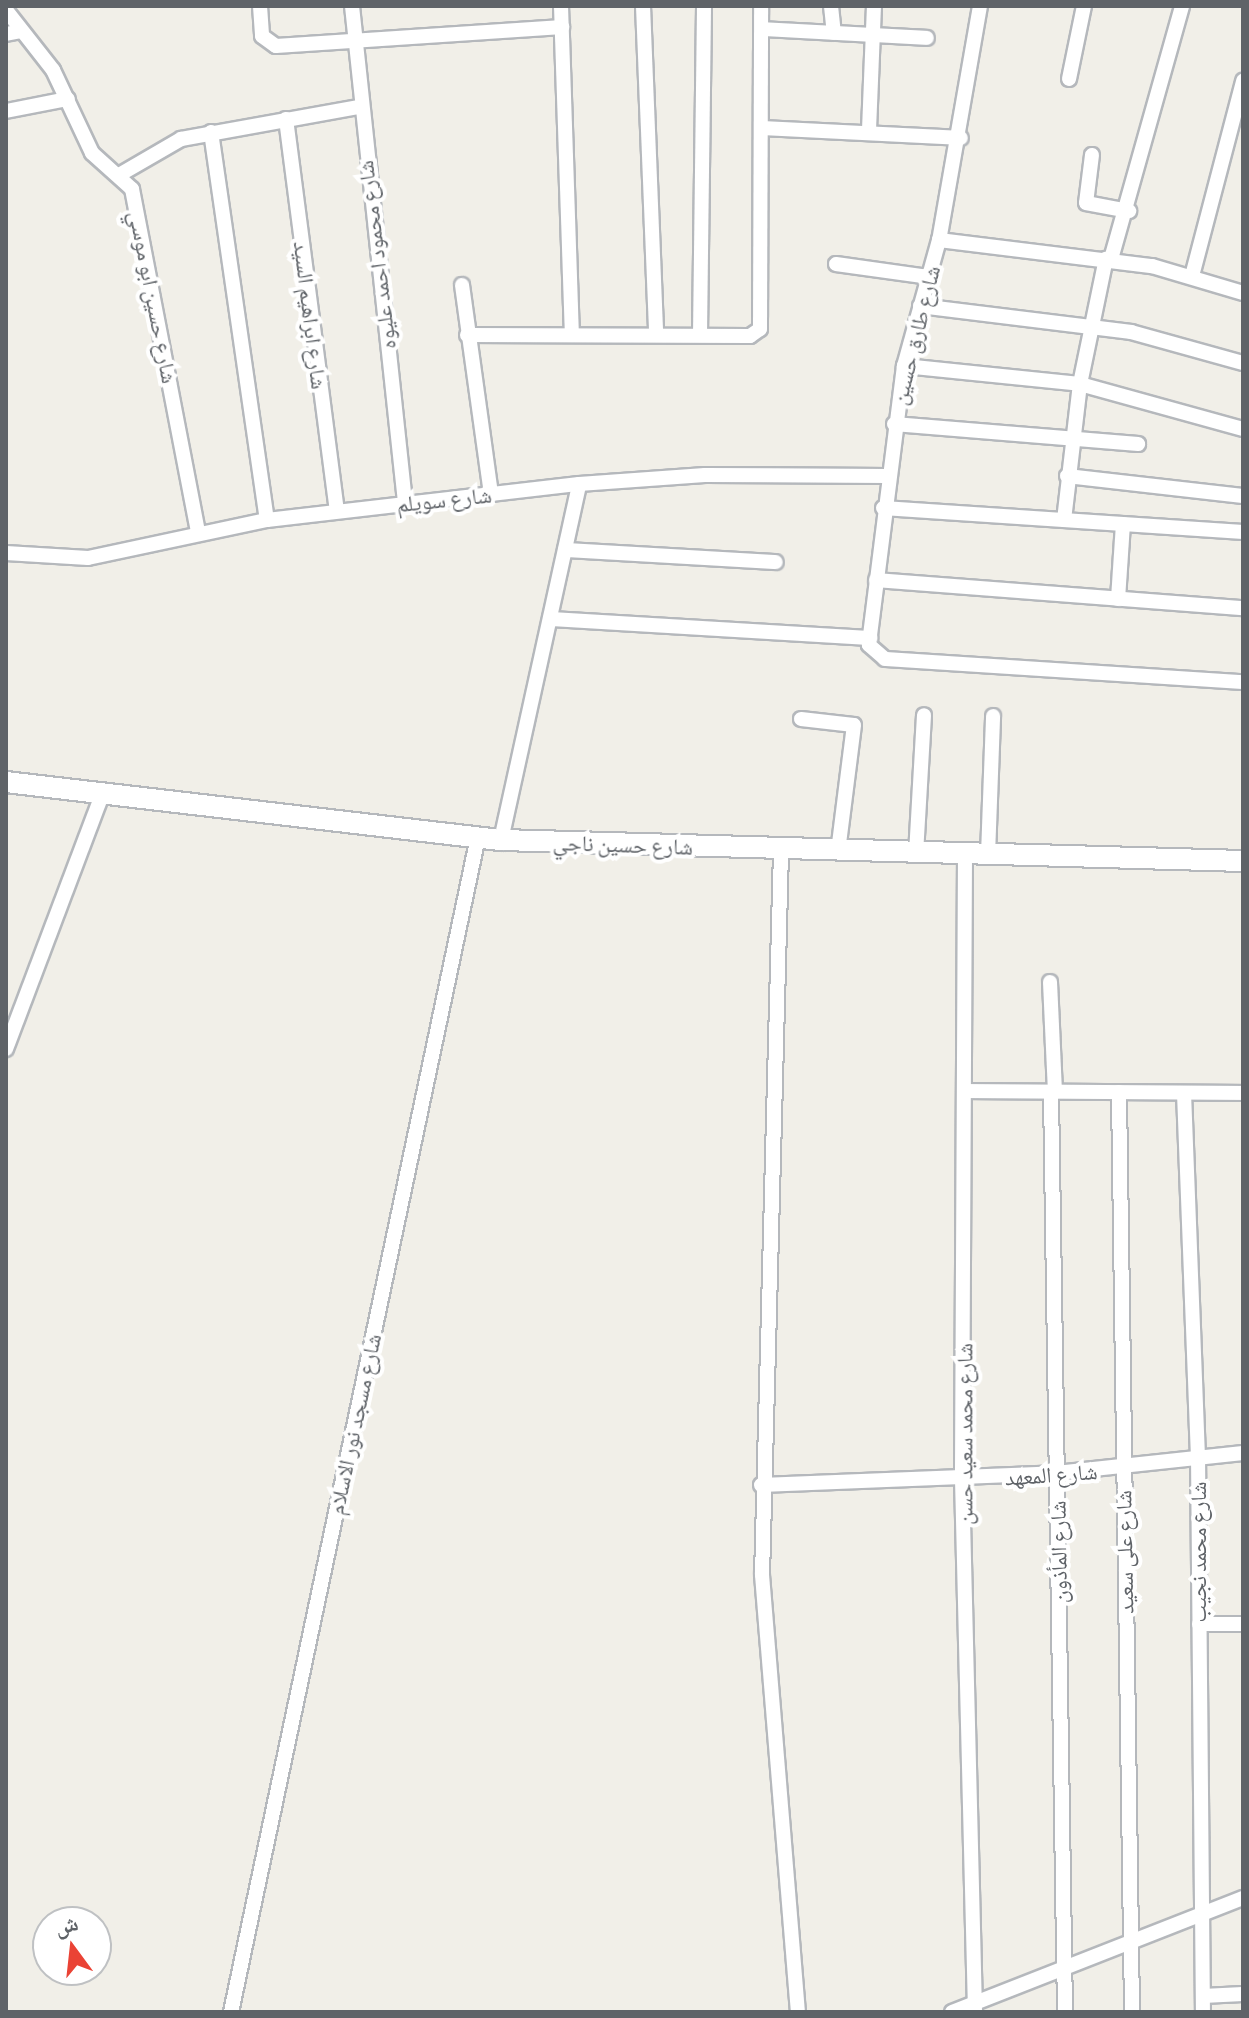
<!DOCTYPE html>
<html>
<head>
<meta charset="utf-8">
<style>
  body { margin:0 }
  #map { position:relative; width:1249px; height:2018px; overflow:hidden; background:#f1efe8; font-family:Commissioner,"Noto Naskh Arabic",sans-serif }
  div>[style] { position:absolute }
  .roads { filter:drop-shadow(2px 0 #b5b8bc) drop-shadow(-2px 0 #b5b8bc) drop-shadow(0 2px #b5b8bc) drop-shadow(0 -2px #b5b8bc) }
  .street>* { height:14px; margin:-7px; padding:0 7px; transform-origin:7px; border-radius:7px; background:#fff }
  .secondary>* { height:20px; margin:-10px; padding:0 10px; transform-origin:10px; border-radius:10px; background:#fff }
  span { translate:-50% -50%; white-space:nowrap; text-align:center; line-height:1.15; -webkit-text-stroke:8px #fff; paint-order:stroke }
  .street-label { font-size:22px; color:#5f6368 }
  .frame { position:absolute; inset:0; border:8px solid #5f6368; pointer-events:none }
  .north { position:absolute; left:32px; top:1906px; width:80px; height:80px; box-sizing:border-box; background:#fff; border:2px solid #bfc1c3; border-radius:50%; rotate:345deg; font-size:22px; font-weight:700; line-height:32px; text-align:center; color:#5f6368 }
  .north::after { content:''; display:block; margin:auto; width:28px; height:36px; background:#ea4335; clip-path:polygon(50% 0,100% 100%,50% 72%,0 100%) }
</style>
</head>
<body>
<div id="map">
  <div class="roads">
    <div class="street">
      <div style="left:260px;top:6px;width:30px;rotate:86deg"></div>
      <div style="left:262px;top:36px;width:17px;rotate:36deg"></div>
      <div style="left:276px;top:46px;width:287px;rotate:-3.8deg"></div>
      <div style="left:352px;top:6px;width:500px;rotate:83.9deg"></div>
      <div style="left:561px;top:6px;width:328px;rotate:88.1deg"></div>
      <div style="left:643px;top:6px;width:329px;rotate:87.7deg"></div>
      <div style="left:831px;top:6px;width:27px;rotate:84deg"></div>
      <div style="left:980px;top:6px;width:238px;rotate:99.9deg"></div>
      <div style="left:939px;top:240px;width:131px;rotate:105.5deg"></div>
      <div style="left:904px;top:366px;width:281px;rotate:97.2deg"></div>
      <div style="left:869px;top:645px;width:21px;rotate:41deg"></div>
      <div style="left:885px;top:659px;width:359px;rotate:3.7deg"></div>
      <div style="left:6px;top:10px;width:76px;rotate:51.9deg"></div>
      <div style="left:53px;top:70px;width:92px;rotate:64.8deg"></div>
      <div style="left:92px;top:153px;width:54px;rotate:42deg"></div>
      <div style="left:132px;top:189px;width:348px;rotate:79.1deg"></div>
      <div style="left:762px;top:29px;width:165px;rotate:3.1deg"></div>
      <div style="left:6px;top:34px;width:16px;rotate:-11deg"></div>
      <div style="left:1069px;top:79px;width:75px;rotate:-78.4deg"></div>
      <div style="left:6px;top:111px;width:63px;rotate:-11deg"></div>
      <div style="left:286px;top:119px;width:394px;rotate:82.6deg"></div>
      <div style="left:764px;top:128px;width:197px;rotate:2.9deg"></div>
      <div style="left:869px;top:130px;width:124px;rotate:-87.7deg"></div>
      <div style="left:211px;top:132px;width:392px;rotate:81.8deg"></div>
      <div style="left:1092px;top:155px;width:48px;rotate:97.1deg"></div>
      <div style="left:1086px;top:203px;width:44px;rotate:10.5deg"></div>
      <div style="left:119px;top:175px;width:72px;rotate:-30.1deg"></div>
      <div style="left:181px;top:139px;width:181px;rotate:-10.2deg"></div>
      <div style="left:939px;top:240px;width:215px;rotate:7deg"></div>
      <div style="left:1152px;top:266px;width:95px;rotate:16.5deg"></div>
      <div style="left:1111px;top:259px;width:263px;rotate:-74.3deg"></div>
      <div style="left:836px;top:264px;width:93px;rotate:8deg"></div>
      <div style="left:1192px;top:276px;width:202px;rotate:-75.3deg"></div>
      <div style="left:462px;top:285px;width:211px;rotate:82.1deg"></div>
      <div style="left:920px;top:306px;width:213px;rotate:7deg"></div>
      <div style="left:1131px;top:332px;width:116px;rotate:15.5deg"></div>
      <div style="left:467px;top:335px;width:283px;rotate:0.2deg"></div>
      <div style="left:750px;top:336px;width:12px;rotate:-35deg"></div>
      <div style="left:760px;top:329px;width:323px;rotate:-89.8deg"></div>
      <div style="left:700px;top:335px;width:329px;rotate:-89.3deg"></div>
      <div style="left:904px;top:366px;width:177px;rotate:5.8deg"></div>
      <div style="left:1080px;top:384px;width:169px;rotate:15.4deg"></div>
      <div style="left:894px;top:424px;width:245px;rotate:4.7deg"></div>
      <div style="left:1067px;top:476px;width:177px;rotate:6.5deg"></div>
      <div style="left:883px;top:508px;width:361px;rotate:3.8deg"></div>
      <div style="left:1064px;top:520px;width:137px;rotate:-83.3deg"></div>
      <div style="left:1080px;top:384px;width:128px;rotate:-78.3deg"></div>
      <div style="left:565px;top:550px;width:211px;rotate:3.3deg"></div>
      <div style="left:6px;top:553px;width:82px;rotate:3.5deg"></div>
      <div style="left:88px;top:558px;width:183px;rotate:-12deg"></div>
      <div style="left:267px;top:520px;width:314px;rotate:-6.6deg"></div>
      <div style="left:579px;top:484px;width:126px;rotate:-4.1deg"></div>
      <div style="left:705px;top:475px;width:182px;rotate:0.3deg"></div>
      <div style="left:876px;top:580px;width:368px;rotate:4.4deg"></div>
      <div style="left:1118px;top:599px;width:75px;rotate:-86.2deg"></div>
      <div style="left:550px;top:619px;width:321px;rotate:3.4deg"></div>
      <div style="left:801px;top:719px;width:53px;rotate:6.5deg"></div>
      <div style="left:854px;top:725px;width:128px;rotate:97.2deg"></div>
      <div style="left:501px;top:840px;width:364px;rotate:-77.6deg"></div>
      <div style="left:781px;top:851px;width:724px;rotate:91.5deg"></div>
      <div style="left:762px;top:1575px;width:438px;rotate:85.3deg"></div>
      <div style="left:916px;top:854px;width:139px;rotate:-86.7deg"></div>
      <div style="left:965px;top:855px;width:624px;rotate:90.28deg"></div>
      <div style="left:962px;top:1479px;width:533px;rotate:88.6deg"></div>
      <div style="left:988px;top:855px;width:139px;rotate:-87.9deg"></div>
      <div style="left:1050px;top:982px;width:110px;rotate:87.4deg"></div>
      <div style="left:6px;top:1049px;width:269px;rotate:-69.3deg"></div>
      <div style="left:968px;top:1091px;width:275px;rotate:0.4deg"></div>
      <div style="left:1051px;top:1092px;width:920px;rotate:89.13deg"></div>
      <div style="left:1119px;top:1092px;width:920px;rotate:89.19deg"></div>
      <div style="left:1184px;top:1093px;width:362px;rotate:87.8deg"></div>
      <div style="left:1198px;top:1455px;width:557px;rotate:89.49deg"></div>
      <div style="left:761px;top:1485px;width:295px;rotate:-2.3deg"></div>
      <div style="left:1056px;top:1473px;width:188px;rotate:-6.1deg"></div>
      <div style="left:1199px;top:1624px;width:44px"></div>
      <div style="left:1203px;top:1996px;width:40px;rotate:-2.9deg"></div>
      <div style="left:231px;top:2012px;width:1201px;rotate:-78.13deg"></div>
      <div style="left:952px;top:2012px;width:313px;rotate:-21.4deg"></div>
    </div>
    <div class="secondary">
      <div style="left:6px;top:782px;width:498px;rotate:6.7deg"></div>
      <div style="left:501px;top:840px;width:742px;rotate:1.62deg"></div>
    </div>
  </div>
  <div class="street-label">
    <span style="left:376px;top:255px;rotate:-97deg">شارع محمود احمد عليوه</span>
    <span style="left:154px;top:297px;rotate:79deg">شارع حسين ابو موسي</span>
    <span style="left:311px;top:315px;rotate:83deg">شارع ابراهيم السيد</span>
    <span style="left:915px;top:335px;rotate:-76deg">شارع طارق حسين</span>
    <span style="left:444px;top:499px;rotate:-6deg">شارع سويلم</span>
    <span style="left:623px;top:844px;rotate:2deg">شارع حسين ناجي</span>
    <span style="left:354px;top:1424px;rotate:-78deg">شارع مسجد نور الاسلام</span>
    <span style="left:964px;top:1434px;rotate:-90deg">شارع محمد سعيد حسن</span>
    <span style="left:1051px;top:1474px;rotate:-4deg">شارع المعهد</span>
    <span style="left:1058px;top:1552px;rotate:-91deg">شارع المأذون</span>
    <span style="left:1124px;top:1552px;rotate:-91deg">شارع على سعيد</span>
    <span style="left:1198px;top:1552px;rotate:-90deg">شارع محمد نجيب</span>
  </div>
  <div class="frame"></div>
  <div class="north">ش</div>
</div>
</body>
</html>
